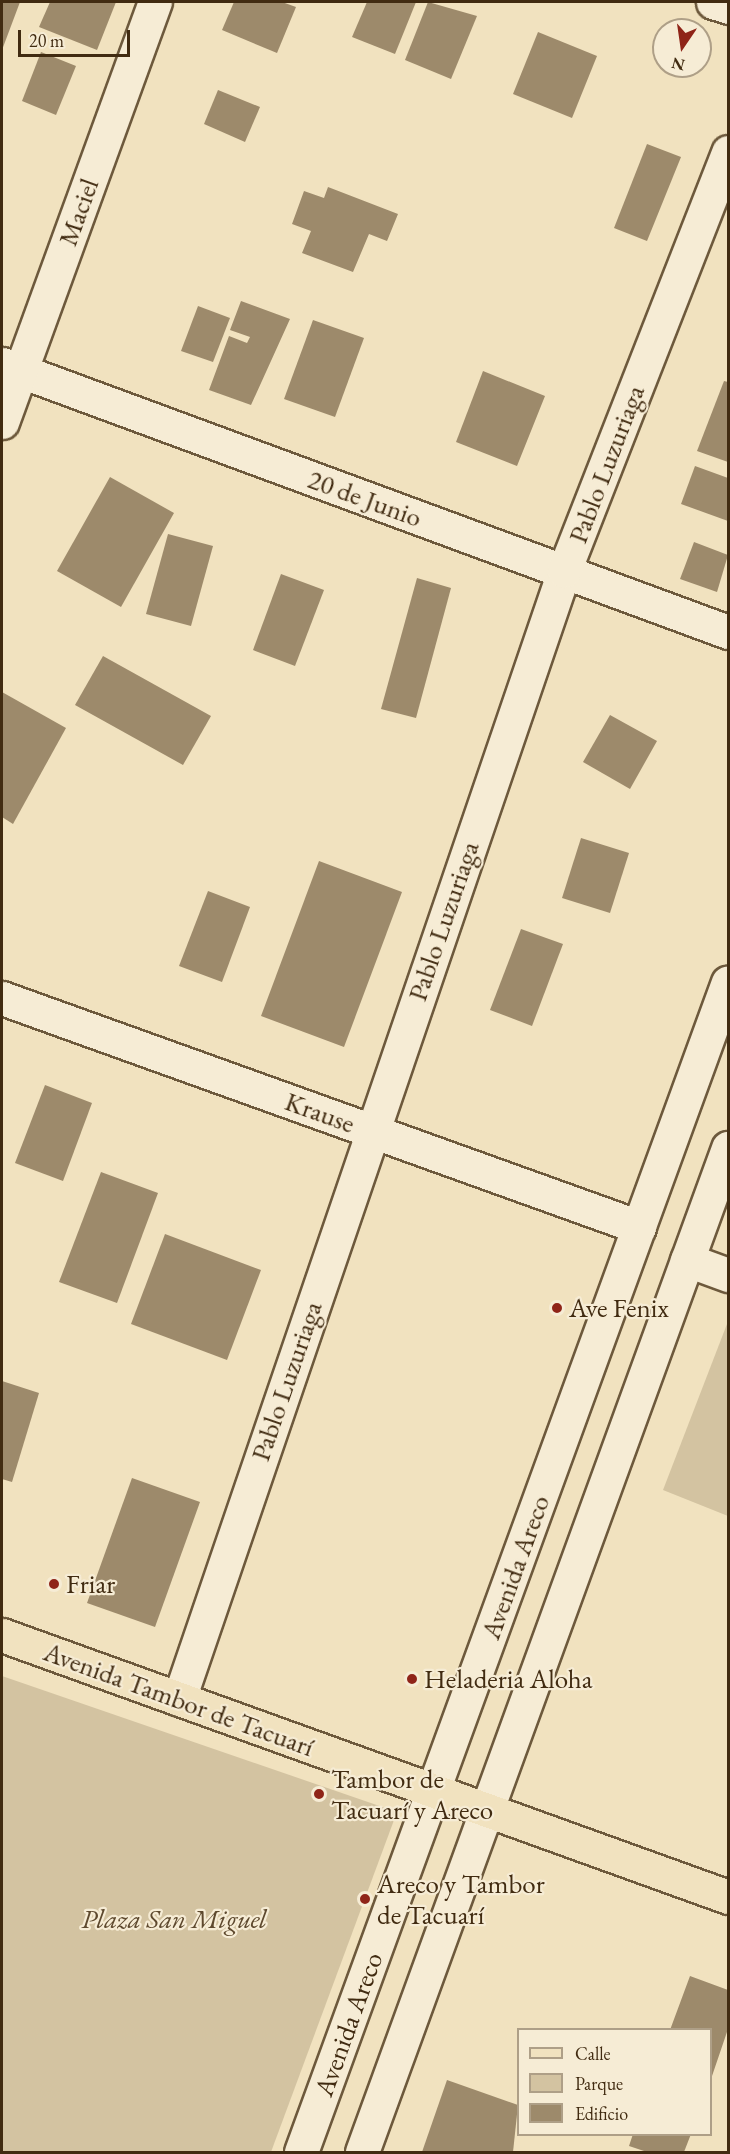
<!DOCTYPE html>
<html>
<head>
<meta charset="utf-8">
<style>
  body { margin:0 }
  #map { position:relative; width:730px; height:2154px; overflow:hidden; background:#f1e2bf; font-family:"EB Garamond",serif }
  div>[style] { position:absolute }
  .green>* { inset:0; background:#d3c3a1 }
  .building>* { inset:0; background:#9d8a6b }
  .roads { filter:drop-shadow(2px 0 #6d593c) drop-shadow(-2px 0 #6d593c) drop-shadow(0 2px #6d593c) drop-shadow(0 -2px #6d593c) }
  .street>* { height:33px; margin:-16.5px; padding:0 16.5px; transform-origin:16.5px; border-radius:16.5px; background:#f6ecd5 }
  .secondary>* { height:33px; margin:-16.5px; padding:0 16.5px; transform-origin:16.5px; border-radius:16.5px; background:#f6ecd5 }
  .primary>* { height:33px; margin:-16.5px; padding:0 16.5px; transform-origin:16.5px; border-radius:16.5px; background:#f1e2bf }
  .dots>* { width:16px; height:16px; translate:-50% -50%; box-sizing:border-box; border:3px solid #f6ecd5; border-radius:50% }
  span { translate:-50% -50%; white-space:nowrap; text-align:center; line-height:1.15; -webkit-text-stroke:4.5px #f6ecd5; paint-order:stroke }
  .street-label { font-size:27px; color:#412b11 }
  .poi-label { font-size:27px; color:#412b11 }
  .left { translate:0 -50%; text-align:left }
  .park-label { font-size:27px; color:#5e492e; font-style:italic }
  .frame { position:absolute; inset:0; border:3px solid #412b11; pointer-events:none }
  .legend { position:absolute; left:517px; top:2028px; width:195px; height:108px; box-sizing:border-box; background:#f6ecd5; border:2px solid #ae9f87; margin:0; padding:8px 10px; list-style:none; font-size:18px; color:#412b11 }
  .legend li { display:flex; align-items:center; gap:12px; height:30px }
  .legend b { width:30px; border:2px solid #ae9f87 }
  .north { position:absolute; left:652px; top:18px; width:60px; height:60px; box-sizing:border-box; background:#f6ecd5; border:2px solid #ae9f87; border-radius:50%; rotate:193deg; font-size:16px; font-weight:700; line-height:24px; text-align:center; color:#412b11 }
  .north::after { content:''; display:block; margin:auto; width:21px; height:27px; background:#8f2418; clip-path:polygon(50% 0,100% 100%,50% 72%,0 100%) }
  .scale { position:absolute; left:18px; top:30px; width:112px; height:27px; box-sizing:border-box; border:3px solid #412b11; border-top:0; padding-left:8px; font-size:18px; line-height:21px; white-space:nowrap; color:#412b11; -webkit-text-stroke:4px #f6ecd5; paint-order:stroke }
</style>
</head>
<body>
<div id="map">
  <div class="green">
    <div style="clip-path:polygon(727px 1324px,728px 1324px,728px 1516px,663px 1490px)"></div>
    <div style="clip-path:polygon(2px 1676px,397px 1812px,271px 2152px,2px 2152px)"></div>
  </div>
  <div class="building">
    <div style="clip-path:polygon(2px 2px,20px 2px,2px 50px)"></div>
    <div style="clip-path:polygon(50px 2px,116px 2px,97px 50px,39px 27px)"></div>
    <div style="clip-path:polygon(234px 2px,282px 2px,296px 7px,277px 53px,222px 30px)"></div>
    <div style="clip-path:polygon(367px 2px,416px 2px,395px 54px,352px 37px)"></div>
    <div style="clip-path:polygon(428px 2px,477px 16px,451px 79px,405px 60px)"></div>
    <div style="clip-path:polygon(538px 32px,597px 56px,572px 118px,513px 94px)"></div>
    <div style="clip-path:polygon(41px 52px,76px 66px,56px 115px,22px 101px)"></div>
    <div style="clip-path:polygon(218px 90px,260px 107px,245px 142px,204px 124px)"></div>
    <div style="clip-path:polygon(647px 144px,681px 157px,647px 241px,614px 228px)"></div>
    <div style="clip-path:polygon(328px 187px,398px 214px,387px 241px,369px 234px,353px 272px,302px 253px,311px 231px,292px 224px,304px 191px,324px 198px)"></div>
    <div style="clip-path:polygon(241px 301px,290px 319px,251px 405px,209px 390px,229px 336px,247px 343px,250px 337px,230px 330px)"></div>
    <div style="clip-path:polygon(198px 306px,230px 318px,213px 362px,181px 351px)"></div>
    <div style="clip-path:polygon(313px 320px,364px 338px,335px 417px,284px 399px)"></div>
    <div style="clip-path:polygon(483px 371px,545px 396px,517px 466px,456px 442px)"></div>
    <div style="clip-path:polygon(724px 381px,728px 382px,728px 462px,697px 451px)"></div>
    <div style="clip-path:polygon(695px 466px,728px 478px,728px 521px,681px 504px)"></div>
    <div style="clip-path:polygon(110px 477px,174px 513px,121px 607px,57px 571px)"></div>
    <div style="clip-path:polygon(168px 534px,213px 546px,191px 626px,146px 614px)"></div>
    <div style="clip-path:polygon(694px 542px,728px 555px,717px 592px,680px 579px)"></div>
    <div style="clip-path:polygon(281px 574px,324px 590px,295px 666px,253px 650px)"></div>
    <div style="clip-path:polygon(417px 578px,451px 588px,416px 718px,381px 709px)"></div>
    <div style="clip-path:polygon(103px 656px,211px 716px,183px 765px,75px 705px)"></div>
    <div style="clip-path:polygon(2px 692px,66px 728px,13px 824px,2px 817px)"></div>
    <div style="clip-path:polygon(610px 715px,657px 741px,630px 789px,583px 762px)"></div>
    <div style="clip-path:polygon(581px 838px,629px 853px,610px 913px,562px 898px)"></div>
    <div style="clip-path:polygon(319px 861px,402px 892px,344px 1047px,261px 1016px)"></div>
    <div style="clip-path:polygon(208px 891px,250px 907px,222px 982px,179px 966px)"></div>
    <div style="clip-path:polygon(521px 929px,563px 944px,532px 1026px,490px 1010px)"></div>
    <div style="clip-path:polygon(45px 1085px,92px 1103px,63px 1181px,15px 1163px)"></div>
    <div style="clip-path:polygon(101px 1172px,158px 1193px,117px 1303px,59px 1282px)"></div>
    <div style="clip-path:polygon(165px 1234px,261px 1270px,227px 1360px,131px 1324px)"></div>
    <div style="clip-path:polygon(2px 1381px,39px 1393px,12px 1482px,2px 1479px)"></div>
    <div style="clip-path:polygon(132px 1478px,200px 1502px,155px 1627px,87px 1603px)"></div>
    <div style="clip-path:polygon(690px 1976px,728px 1990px,728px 2029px,711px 2079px,710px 2030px,670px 2030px)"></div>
    <div style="clip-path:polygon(447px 2080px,518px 2105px,513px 2152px,422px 2152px)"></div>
    <div style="clip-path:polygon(633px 2134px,691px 2134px,684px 2152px,647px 2152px,629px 2146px)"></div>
  </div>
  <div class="roads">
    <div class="street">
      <div style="left:713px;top:2px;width:16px;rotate:18deg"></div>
      <div style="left:2px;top:364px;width:774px;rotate:20.26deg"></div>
      <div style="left:2px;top:422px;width:447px;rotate:-70deg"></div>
      <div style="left:2px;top:998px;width:677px;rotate:19.77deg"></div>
      <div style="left:687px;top:1260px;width:44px;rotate:20.1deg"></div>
      <div style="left:179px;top:1699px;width:1192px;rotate:-71.15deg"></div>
      <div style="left:564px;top:571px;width:450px;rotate:-68.6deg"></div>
    </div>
    <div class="secondary">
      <div style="left:301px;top:2152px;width:1245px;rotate:-69.95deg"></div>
      <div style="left:362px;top:2152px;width:1069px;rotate:-69.97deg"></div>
    </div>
    <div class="primary">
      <div style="left:2px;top:1635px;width:772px;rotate:19.84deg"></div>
    </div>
  </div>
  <div class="dots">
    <div style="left:557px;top:1308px;background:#8f2418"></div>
    <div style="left:54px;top:1584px;background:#8f2418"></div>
    <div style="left:412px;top:1679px;background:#8f2418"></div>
    <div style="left:319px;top:1794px;background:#8f2418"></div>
    <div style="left:365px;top:1899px;background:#8f2418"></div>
  </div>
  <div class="street-label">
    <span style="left:78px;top:212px;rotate:-70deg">Maciel</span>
    <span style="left:606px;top:464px;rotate:-69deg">Pablo Luzuriaga</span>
    <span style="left:365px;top:498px;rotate:20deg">20 de Junio</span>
    <span style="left:443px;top:921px;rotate:-71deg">Pablo Luzuriaga</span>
    <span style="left:320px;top:1112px;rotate:20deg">Krause</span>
    <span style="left:286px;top:1381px;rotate:-71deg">Pablo Luzuriaga</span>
    <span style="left:515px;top:1567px;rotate:-70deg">Avenida Areco</span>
    <span style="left:179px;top:1699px;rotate:20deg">Avenida Tambor de Tacuarí</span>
    <span style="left:348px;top:2024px;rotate:-70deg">Avenida Areco</span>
  </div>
  <div class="poi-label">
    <span class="left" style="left:569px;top:1308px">Ave Fenix</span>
    <span class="left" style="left:66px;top:1584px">Friar</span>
    <span class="left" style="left:424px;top:1679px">Heladeria Aloha</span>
    <span class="left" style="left:331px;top:1794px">Tambor de<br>Tacuarí y Areco</span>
    <span class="left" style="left:377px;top:1899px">Areco y Tambor<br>de Tacuarí</span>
  </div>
  <div class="park-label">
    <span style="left:174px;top:1919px">Plaza San Miguel</span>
  </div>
  <div class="frame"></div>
  <ul class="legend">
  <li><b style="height:8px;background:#f1e2bf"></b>Calle</li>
  <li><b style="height:16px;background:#d3c3a1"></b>Parque</li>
  <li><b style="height:16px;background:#9d8a6b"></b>Edificio</li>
  </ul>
  <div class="north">N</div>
  <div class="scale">20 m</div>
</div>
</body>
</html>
